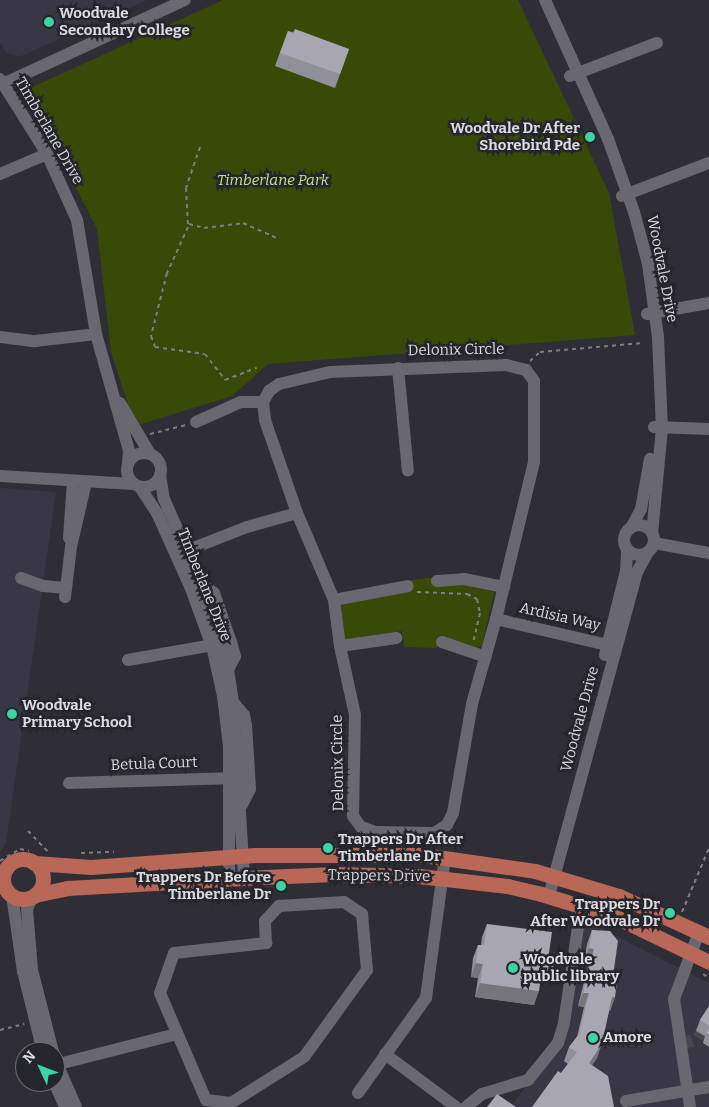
<!DOCTYPE html>
<html>
<head>
<meta charset="utf-8">
<style>
  body { margin:0 }
  #map { position:relative; width:709px; height:1107px; overflow:hidden; background:#2f2e36; font-family:Bitter,serif }
  div>[style] { position:absolute }
  .built>* { inset:0; background:#393745 }
  .green>* { inset:0; background:#394a08 }
  .minor-tunnel>* { height:12px; margin-top:-6px; transform-origin:0; background:repeating-linear-gradient(90deg,#49484f 0 12px,transparent 0 18px) }
  .path>* { height:2px; margin-top:-1px; transform-origin:0; background:repeating-linear-gradient(90deg,#7d7d83 0 4px,transparent 0 8px) }
  .minor>* { height:12px; margin:-6px; padding:0 6px; transform-origin:6px; border-radius:6px; background:#696870 }
  .minor>.ring { margin:-6px; padding:0; box-sizing:content-box; background:none; border:12px solid #696870; border-radius:50% }
  .major>* { height:15px; margin:-7.5px; padding:0 7.5px; transform-origin:7.5px; border-radius:7.5px; background:#b96757 }
  .major>.ring { margin:-7.5px; padding:0; box-sizing:content-box; background:none; border:15px solid #b96757; border-radius:50% }
  .wall>* { inset:0; background:#909098 }
  .shaded-wall>* { inset:0; background:#76757c }
  .building>* { inset:0; background:#a8a7b1 }
  .dots>* { width:14px; height:14px; translate:-50% -50%; box-sizing:border-box; border:2px solid #25252c; border-radius:50% }
  span { translate:-50% -50%; white-space:nowrap; text-align:center; line-height:1.15; -webkit-text-stroke:5px #25252c; paint-order:stroke }
  .poi-label { font-size:15px; color:#dadadf; font-weight:700 }
  .left { translate:0 -50%; text-align:left }
  .right { translate:-100% -50%; text-align:right }
  .street-label { font-size:15px; color:#dadadf }
  .park-label { font-size:15px; color:#c3e482; font-style:italic }
  .north { position:absolute; left:15px; top:1042px; width:50px; height:50px; box-sizing:border-box; background:#25252c; border:1px solid #6d6d74; border-radius:50%; rotate:313deg; font-size:14px; font-weight:700; line-height:20px; text-align:center; color:#dadadf }
  .north::after { content:''; display:block; margin:auto; width:18px; height:22px; background:#3dd4a3; clip-path:polygon(50% 0,100% 100%,50% 72%,0 100%) }
</style>
</head>
<body>
<div id="map">
  <div class="built">
    <div style="clip-path:polygon(0 0,147px 0,19px 57px,6px 52px,0 43px)"></div>
    <div style="clip-path:polygon(0 488px,56px 492px,6px 843px,0 852px)"></div>
    <div style="clip-path:polygon(574px 915px,709px 983px,709px 1107px,511px 1107px,557px 1043px)"></div>
  </div>
  <div class="green">
    <div style="clip-path:polygon(223px 0,518px 0,609px 193px,635px 335px,268px 364px,232px 396px,135px 426px,111px 352px,97px 229px,26px 90px)"></div>
    <div style="clip-path:polygon(436px 577px,494px 592px,482px 646px,473px 647px,441px 638px,437px 648px,404px 647px,402px 631px,346px 639px,344px 637px,341px 608px,344px 604px,412px 589px,411px 580px)"></div>
  </div>
  <div class="minor-tunnel">
    <div style="left:681px;top:1045px;width:18px;rotate:-22deg"></div>
    <div style="left:698px;top:1038px;width:20px;rotate:-57deg"></div>
  </div>
  <div class="path">
    <div style="left:200px;top:147px;width:43px;rotate:108.9deg"></div>
    <div style="left:186px;top:188px;width:39px;rotate:87deg"></div>
    <div style="left:188px;top:227px;width:51px;rotate:114.5deg"></div>
    <div style="left:167px;top:273px;width:65px;rotate:104.3deg"></div>
    <div style="left:151px;top:336px;width:12px;rotate:70deg"></div>
    <div style="left:155px;top:347px;width:50px;rotate:8deg"></div>
    <div style="left:205px;top:354px;width:33px;rotate:52deg"></div>
    <div style="left:225px;top:380px;width:34px;rotate:-21deg"></div>
    <div style="left:189px;top:224px;width:16px;rotate:15deg"></div>
    <div style="left:204px;top:228px;width:39px;rotate:-7deg"></div>
    <div style="left:243px;top:223px;width:36px;rotate:24deg"></div>
    <div style="left:530px;top:361px;width:13px;rotate:-42deg"></div>
    <div style="left:540px;top:352px;width:103px;rotate:-5deg"></div>
    <div style="left:150px;top:434px;width:38px;rotate:-14deg"></div>
    <div style="left:417px;top:592px;width:50px;rotate:2.3deg"></div>
    <div style="left:467px;top:594px;width:11px;rotate:27deg"></div>
    <div style="left:477px;top:599px;width:14px;rotate:78deg"></div>
    <div style="left:480px;top:613px;width:28px;rotate:103deg"></div>
    <div style="left:28px;top:831px;width:29px;rotate:46deg"></div>
    <div style="left:81px;top:853px;width:33px;rotate:-2deg"></div>
    <div style="left:0;top:861px;width:23px;rotate:-31deg"></div>
    <div style="left:20px;top:849px;width:9px;rotate:13deg"></div>
    <div style="left:682px;top:912px;width:69px;rotate:-67.1deg"></div>
    <div style="left:703px;top:974px;width:7px;rotate:34deg"></div>
    <div style="left:0;top:1030px;width:25px;rotate:-14deg"></div>
  </div>
  <div class="minor">
    <div style="left:545px;top:0;width:153px;rotate:65.6deg"></div>
    <div style="left:608px;top:139px;width:77px;rotate:70.4deg"></div>
    <div style="left:634px;top:212px;width:54px;rotate:74.9deg"></div>
    <div style="left:648px;top:264px;width:74px;rotate:82.2deg"></div>
    <div style="left:658px;top:337px;width:91px;rotate:87.5deg"></div>
    <div style="left:662px;top:428px;width:105px;rotate:95.4deg"></div>
    <div style="left:570px;top:76px;width:93px;rotate:-20.8deg"></div>
    <div style="left:0;top:79px;width:89px;rotate:57.9deg"></div>
    <div style="left:47px;top:154px;width:72px;rotate:65.6deg"></div>
    <div style="left:77px;top:220px;width:116px;rotate:80.5deg"></div>
    <div style="left:96px;top:334px;width:122px;rotate:74.2deg"></div>
    <div style="left:129px;top:451px;width:11px;rotate:95deg"></div>
    <div style="left:3px;top:84px;width:200px;rotate:-24.8deg"></div>
    <div style="left:0;top:174px;width:51px;rotate:-23.1deg"></div>
    <div style="left:622px;top:196px;width:93px;rotate:-20.8deg"></div>
    <div style="left:647px;top:314px;width:63px;rotate:-10.1deg"></div>
    <div style="left:0;top:337px;width:35px;rotate:7deg"></div>
    <div style="left:35px;top:341px;width:61px;rotate:-6.5deg"></div>
    <div style="left:506px;top:365px;width:21px;rotate:14deg"></div>
    <div style="left:526px;top:370px;width:14px;rotate:54deg"></div>
    <div style="left:534px;top:381px;width:81px;rotate:90deg"></div>
    <div style="left:534px;top:462px;width:162px;rotate:103.6deg"></div>
    <div style="left:496px;top:619px;width:88px;rotate:105.8deg"></div>
    <div style="left:472px;top:704px;width:111px;rotate:99.9deg"></div>
    <div style="left:453px;top:813px;width:13px;rotate:117deg"></div>
    <div style="left:447px;top:825px;width:15px;rotate:148deg"></div>
    <div style="left:434px;top:833px;width:59px;rotate:-179deg"></div>
    <div style="left:375px;top:832px;width:15px;rotate:-160deg"></div>
    <div style="left:361px;top:827px;width:14px;rotate:-126deg"></div>
    <div style="left:353px;top:816px;width:101px;rotate:-88.9deg"></div>
    <div style="left:355px;top:715px;width:71px;rotate:-102.3deg"></div>
    <div style="left:340px;top:646px;width:46px;rotate:-97.4deg"></div>
    <div style="left:334px;top:600px;width:95px;rotate:-113deg"></div>
    <div style="left:297px;top:513px;width:98px;rotate:-109deg"></div>
    <div style="left:265px;top:420px;width:18px;rotate:-96deg"></div>
    <div style="left:263px;top:402px;width:13px;rotate:-61deg"></div>
    <div style="left:269px;top:391px;width:12px;rotate:-35deg"></div>
    <div style="left:279px;top:384px;width:52px;rotate:-13.2deg"></div>
    <div style="left:330px;top:372px;width:176px;rotate:-2.3deg"></div>
    <div style="left:398px;top:368px;width:103px;rotate:84.5deg"></div>
    <div style="left:120px;top:403px;width:59px;rotate:59.5deg"></div>
    <div style="left:196px;top:422px;width:49px;rotate:-24deg"></div>
    <div style="left:241px;top:402px;width:22px"></div>
    <div style="left:654px;top:427px;width:55px;rotate:2.1deg"></div>
    <div class="ring" style="left:127px;top:453px;width:22px;height:22px"></div>
    <div style="left:160px;top:475px;width:24px;rotate:81deg"></div>
    <div style="left:164px;top:499px;width:94px;rotate:66.2deg"></div>
    <div style="left:202px;top:585px;width:89px;rotate:73deg"></div>
    <div style="left:228px;top:670px;width:32px;rotate:81deg"></div>
    <div style="left:233px;top:702px;width:176px;rotate:86.4deg"></div>
    <div style="left:0;top:476px;width:133px;rotate:3.4deg"></div>
    <div style="left:140px;top:487px;width:31px;rotate:57deg"></div>
    <div style="left:157px;top:513px;width:80px;rotate:65.7deg"></div>
    <div style="left:190px;top:586px;width:64px;rotate:69.9deg"></div>
    <div style="left:212px;top:646px;width:51px;rotate:77.6deg"></div>
    <div style="left:223px;top:696px;width:50px;rotate:83.2deg"></div>
    <div style="left:229px;top:746px;width:133px;rotate:90deg"></div>
    <div class="ring" style="left:624px;top:525px;width:18px;height:18px"></div>
    <div style="left:631px;top:528px;width:21px;rotate:-62deg"></div>
    <div style="left:641px;top:509px;width:51px;rotate:-79.8deg"></div>
    <div style="left:69px;top:538px;width:57px;rotate:-86deg"></div>
    <div style="left:654px;top:543px;width:56px;rotate:10.3deg"></div>
    <div style="left:178px;top:554px;width:74px;rotate:-21.4deg"></div>
    <div style="left:247px;top:527px;width:52px;rotate:-15.6deg"></div>
    <div style="left:21px;top:578px;width:23px;rotate:20deg"></div>
    <div style="left:43px;top:586px;width:23px;rotate:5deg"></div>
    <div style="left:437px;top:581px;width:27px;rotate:-4deg"></div>
    <div style="left:464px;top:579px;width:41px;rotate:11.3deg"></div>
    <div style="left:202px;top:585px;width:14px;rotate:34deg"></div>
    <div style="left:214px;top:593px;width:52px;rotate:70.9deg"></div>
    <div style="left:231px;top:642px;width:15px;rotate:74deg"></div>
    <div style="left:235px;top:656px;width:16px;rotate:117deg"></div>
    <div style="left:65px;top:597px;width:50px;rotate:-83.2deg"></div>
    <div style="left:71px;top:547px;width:67px;rotate:-77deg"></div>
    <div style="left:334px;top:600px;width:75px;rotate:-10.7deg"></div>
    <div style="left:496px;top:619px;width:123px;rotate:13.1deg"></div>
    <div style="left:442px;top:642px;width:46px;rotate:18.8deg"></div>
    <div style="left:340px;top:646px;width:57px;rotate:-8.1deg"></div>
    <div style="left:605px;top:655px;width:87px;rotate:-76deg"></div>
    <div style="left:626px;top:571px;width:21px;rotate:-87deg"></div>
    <div style="left:128px;top:660px;width:92px;rotate:-10deg"></div>
    <div style="left:233px;top:702px;width:17px;rotate:50deg"></div>
    <div style="left:244px;top:715px;width:10px;rotate:79deg"></div>
    <div style="left:246px;top:725px;width:64px;rotate:86.4deg"></div>
    <div style="left:250px;top:789px;width:18px;rotate:117deg"></div>
    <div style="left:69px;top:783px;width:168px;rotate:-1.7deg"></div>
    <div style="left:12px;top:895px;width:77px;rotate:81.8deg"></div>
    <div style="left:23px;top:971px;width:83px;rotate:76.1deg"></div>
    <div style="left:33px;top:896px;width:14px;rotate:115deg"></div>
    <div style="left:27px;top:909px;width:61px;rotate:85.3deg"></div>
    <div style="left:32px;top:970px;width:85px;rotate:75.6deg"></div>
    <div style="left:549px;top:896px;width:336px;rotate:-74.8deg"></div>
    <div style="left:637px;top:572px;width:23px;rotate:-61deg"></div>
    <div style="left:344px;top:902px;width:22px;rotate:34deg"></div>
    <div style="left:362px;top:914px;width:56px;rotate:84.9deg"></div>
    <div style="left:367px;top:970px;width:107px;rotate:125.9deg"></div>
    <div style="left:304px;top:1057px;width:86px;rotate:147.8deg"></div>
    <div style="left:231px;top:1103px;width:25px;rotate:-173deg"></div>
    <div style="left:206px;top:1100px;width:116px;rotate:-113.3deg"></div>
    <div style="left:160px;top:993px;width:42px;rotate:-70.7deg"></div>
    <div style="left:174px;top:953px;width:93px;rotate:-6.2deg"></div>
    <div style="left:266px;top:943px;width:22px;rotate:-93deg"></div>
    <div style="left:265px;top:921px;width:21px;rotate:-47deg"></div>
    <div style="left:279px;top:906px;width:65px;rotate:-3.5deg"></div>
    <div style="left:385px;top:1054px;width:89px;rotate:36.7deg"></div>
    <div style="left:55px;top:1059px;width:52px;rotate:66.4deg"></div>
    <div style="left:55px;top:1065px;width:126px;rotate:-14.3deg"></div>
    <div style="left:54px;top:1082px;width:27px;rotate:66deg"></div>
    <div style="left:358px;top:1093px;width:117px;rotate:-54.4deg"></div>
    <div style="left:426px;top:998px;width:142px;rotate:-82.3deg"></div>
    <div style="left:626px;top:1101px;width:84px;rotate:-9.6deg"></div>
    <div style="left:466px;top:1107px;width:21px;rotate:-39deg"></div>
    <div style="left:482px;top:1094px;width:48px;rotate:-16.9deg"></div>
    <div style="left:528px;top:1080px;width:48px;rotate:-51deg"></div>
    <div style="left:558px;top:1043px;width:21px;rotate:-73deg"></div>
    <div style="left:564px;top:1023px;width:118px;rotate:-81.7deg"></div>
    <div style="left:690px;top:1107px;width:109px;rotate:-98.4deg"></div>
    <div style="left:674px;top:999px;width:72px;rotate:-69.5deg"></div>
  </div>
  <div class="major">
    <div class="ring" style="left:3px;top:859px;width:25px;height:25px"></div>
    <div style="left:34px;top:863px;width:57px;rotate:4deg"></div>
    <div style="left:91px;top:867px;width:164px;rotate:-4.2deg"></div>
    <div style="left:255px;top:855px;width:168px"></div>
    <div style="left:423px;top:855px;width:113px;rotate:8.1deg"></div>
    <div style="left:535px;top:871px;width:88px;rotate:16.6deg"></div>
    <div style="left:619px;top:896px;width:99px;rotate:24.5deg"></div>
    <div style="left:35px;top:895px;width:33px;rotate:-12deg"></div>
    <div style="left:67px;top:888px;width:177px;rotate:-3.2deg"></div>
    <div style="left:244px;top:878px;width:90px;rotate:-2.5deg"></div>
    <div style="left:334px;top:874px;width:85px;rotate:1.3deg"></div>
    <div style="left:419px;top:876px;width:89px;rotate:6.5deg"></div>
    <div style="left:507px;top:886px;width:35px;rotate:13deg"></div>
    <div style="left:541px;top:894px;width:78px;rotate:17deg"></div>
    <div style="left:616px;top:917px;width:103px;rotate:25.8deg"></div>
  </div>
  <div class="wall">
    <div style="clip-path:polygon(288px 31px,349px 49px,335px 88px,275px 66px)"></div>
    <div style="clip-path:polygon(487px 924px,548px 960px,553px 969px,548px 983px,540px 982px,534px 1005px,475px 997px,478px 978px,471px 977px,473px 958px,478px 945px,481px 945px,482px 937px)"></div>
    <div style="clip-path:polygon(592px 930px,613px 976px,615px 997px,610px 1011px,609px 1011px,597px 1058px,592px 1065px,561px 1073px,568px 1064px,564px 1061px,569px 1047px,577px 1037px,584px 1007px,578px 1006px,589px 962px,584px 962px,587px 944px)"></div>
    <div style="clip-path:polygon(709px 1006px,709px 1047px,703px 1043px,705px 1036px,696px 1031px,700px 1020px)"></div>
  </div>
  <div class="shaded-wall">
    <div style="clip-path:polygon(589px 948px,594px 949px,589px 962px,584px 962px)"></div>
    <div style="clip-path:polygon(476px 963px,483px 964px,478px 978px,471px 977px)"></div>
    <div style="clip-path:polygon(542px 968px,553px 969px,548px 983px,537px 982px)"></div>
    <div style="clip-path:polygon(480px 983px,539px 991px,534px 1005px,475px 997px)"></div>
    <div style="clip-path:polygon(583px 993px,589px 993px,584px 1007px,578px 1006px)"></div>
    <div style="clip-path:polygon(612px 997px,615px 997px,610px 1011px,606px 1010px)"></div>
    <div style="clip-path:polygon(602px 1044px,597px 1058px,584px 1077px,589px 1063px)"></div>
  </div>
  <div class="building">
    <div style="clip-path:polygon(295px 29px,349px 49px,340px 74px,280px 53px,288px 31px,293px 33px)"></div>
    <div style="clip-path:polygon(487px 924px,552px 932px,548px 960px,554px 961px,553px 969px,542px 968px,539px 991px,480px 983px,483px 964px,476px 963px,478px 945px,484px 945px)"></div>
    <div style="clip-path:polygon(592px 930px,610px 931px,618px 941px,613px 976px,618px 976px,615px 997px,612px 997px,602px 1044px,589px 1063px,608px 1076px,614px 1107px,532px 1107px,558px 1071px,561px 1073px,577px 1052px,569px 1047px,579px 1034px,589px 993px,583px 993px,594px 949px,589px 948px)"></div>
    <div style="clip-path:polygon(709px 1006px,709px 1026px,700px 1020px)"></div>
    <div style="clip-path:polygon(709px 1028px,709px 1034px,706px 1033px)"></div>
    <div style="clip-path:polygon(497px 1094px,516px 1107px,487px 1107px)"></div>
  </div>
  <div class="dots">
    <div style="left:49px;top:22px;background:#3dd4a3"></div>
    <div style="left:590px;top:137px;background:#3dd4a3"></div>
    <div style="left:12px;top:714px;background:#3dd4a3"></div>
    <div style="left:328px;top:848px;background:#3dd4a3"></div>
    <div style="left:281px;top:886px;background:#3dd4a3"></div>
    <div style="left:670px;top:913px;background:#3dd4a3"></div>
    <div style="left:513px;top:968px;background:#3dd4a3"></div>
    <div style="left:593px;top:1038px;background:#3dd4a3"></div>
  </div>
  <div class="poi-label">
    <span class="left" style="left:59px;top:22px">Woodvale<br>Secondary College</span>
    <span class="right" style="left:580px;top:137px">Woodvale Dr After<br>Shorebird Pde</span>
    <span class="left" style="left:22px;top:714px">Woodvale<br>Primary School</span>
    <span class="left" style="left:338px;top:848px">Trappers Dr After<br>Timberlane Dr</span>
    <span class="right" style="left:271px;top:886px">Trappers Dr Before<br>Timberlane Dr</span>
    <span class="right" style="left:660px;top:913px">Trappers Dr<br>After Woodvale Dr</span>
    <span class="left" style="left:523px;top:968px">Woodvale<br>public library</span>
    <span class="left" style="left:603px;top:1038px">Amore</span>
  </div>
  <div class="street-label">
    <span style="left:49px;top:131px;rotate:60deg">Timberlane Drive</span>
    <span style="left:662px;top:269px;rotate:79deg">Woodvale Drive</span>
    <span style="left:456px;top:350px;rotate:-1deg">Delonix Circle</span>
    <span style="left:204px;top:585px;rotate:68deg">Timberlane Drive</span>
    <span style="left:560px;top:617px;rotate:13deg">Ardisia Way</span>
    <span style="left:580px;top:719px;rotate:-75deg">Woodvale Drive</span>
    <span style="left:338px;top:763px;rotate:-91deg">Delonix Circle</span>
    <span style="left:154px;top:764px;rotate:-2deg">Betula Court</span>
    <span style="left:379px;top:876px;rotate:1deg">Trappers Drive</span>
  </div>
  <div class="park-label">
    <span style="left:273px;top:181px">Timberlane Park</span>
  </div>
  <div class="north">N</div>
</div>
</body>
</html>
